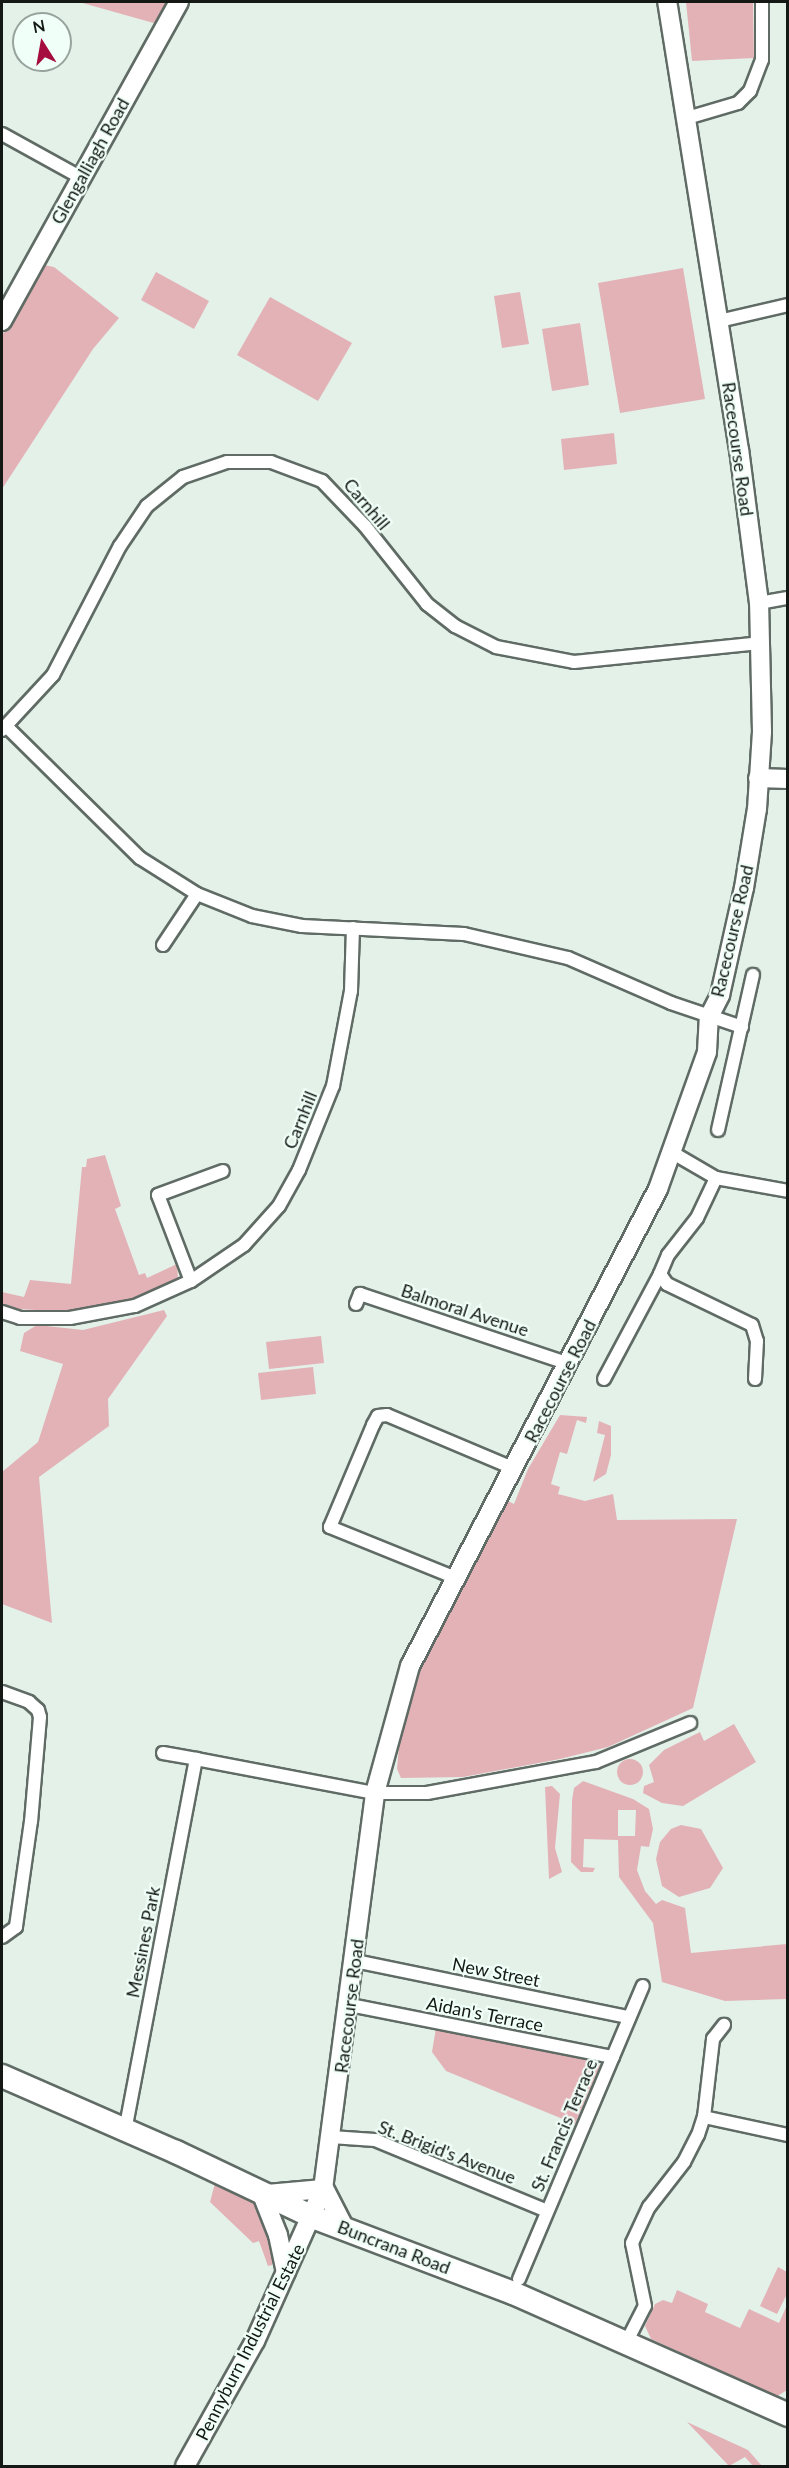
<!DOCTYPE html>
<html>
<head>
<meta charset="utf-8">
<style>
  body { margin:0 }
  #map { position:relative; width:789px; height:2468px; overflow:hidden; background:#e3f1e9; font-family:Lato,sans-serif }
  div>[style] { position:absolute }
  .green>* { inset:0; background:#e3b2b7 }
  .round { border-radius:50% }
  .roads { filter:drop-shadow(2px 0 #5f6b64) drop-shadow(-2px 0 #5f6b64) drop-shadow(0 2px #5f6b64) drop-shadow(0 -2px #5f6b64) }
  .street>* { height:12px; margin:-6px; padding:0 6px; transform-origin:6px; border-radius:6px; background:#fff }
  .secondary>* { height:18px; margin:-9px; padding:0 9px; transform-origin:9px; border-radius:9px; background:#fff }
  .highway>* { height:22px; margin:-11px; padding:0 11px; transform-origin:11px; border-radius:11px; background:#fff }
  span { translate:-50% -50%; white-space:nowrap; text-align:center; line-height:1.15; -webkit-text-stroke:4.5px #f0fff7; paint-order:stroke }
  .street-label { font-size:18px; color:#141916 }
  .frame { position:absolute; inset:0; border:3px solid #141916; pointer-events:none }
  .north { position:absolute; left:12px; top:12px; width:60px; height:60px; box-sizing:border-box; background:#f0fff7; border:2px solid #98a39d; border-radius:50%; rotate:349deg; font-size:16px; font-weight:700; line-height:24px; text-align:center; color:#141916 }
  .north::after { content:''; display:block; margin:auto; width:21px; height:27px; background:#a50c3f; clip-path:polygon(50% 0,100% 100%,50% 72%,0 100%) }
</style>
</head>
<body>
<div id="map">
  <div class="green">
    <div style="clip-path:polygon(79px 2px,169px 2px,157px 24px)"></div>
    <div style="clip-path:polygon(686px 2px,753px 2px,754px 58px,692px 61px)"></div>
    <div style="clip-path:polygon(44px 265px,54px 267px,119px 318px,93px 349px,2px 489px,2px 335px)"></div>
    <div style="clip-path:polygon(683px 268px,705px 399px,620px 413px,598px 283px)"></div>
    <div style="clip-path:polygon(156px 272px,209px 301px,194px 329px,141px 300px)"></div>
    <div style="clip-path:polygon(520px 292px,529px 344px,502px 348px,494px 296px)"></div>
    <div style="clip-path:polygon(270px 297px,352px 343px,318px 401px,237px 355px)"></div>
    <div style="clip-path:polygon(580px 323px,589px 385px,552px 391px,542px 329px)"></div>
    <div style="clip-path:polygon(614px 433px,617px 464px,564px 470px,561px 439px)"></div>
    <div style="clip-path:polygon(105px 1155px,121px 1206px,115px 1209px,139px 1275px,145px 1273px,147px 1278px,177px 1264px,178px 1278px,141px 1296px,112px 1305px,69px 1312px,2px 1308px,2px 1292px,24px 1297px,30px 1280px,71px 1284px,82px 1167px,86px 1167px,87px 1159px)"></div>
    <div style="clip-path:polygon(164px 1310px,167px 1316px,108px 1399px,109px 1426px,39px 1477px,52px 1623px,2px 1604px,2px 1472px,38px 1442px,63px 1364px,20px 1351px,24px 1333px,37px 1325px,83px 1330px)"></div>
    <div style="clip-path:polygon(321px 1336px,324px 1363px,269px 1369px,266px 1342px)"></div>
    <div style="clip-path:polygon(313px 1367px,316px 1394px,261px 1400px,258px 1373px)"></div>
    <div style="clip-path:polygon(560px 1415px,587px 1417px,586px 1423px,577px 1420px,567px 1454px,560px 1452px,551px 1484px,560px 1487px,558px 1494px,585px 1501px,613px 1494px,617px 1520px,737px 1519px,693px 1708px,608px 1747px,560px 1759px,463px 1777px,401px 1778px,397px 1769px,399px 1746px,416px 1675px,504px 1499px,514px 1504px,528px 1469px)"></div>
    <div style="clip-path:polygon(599px 1421px,611px 1426px,611px 1455px,606px 1474px,593px 1482px,605px 1435px,597px 1433px)"></div>
    <div style="clip-path:polygon(734px 1724px,756px 1762px,683px 1806px,662px 1803px,643px 1793px,644px 1786px,654px 1782px,649px 1765px,664px 1750px,700px 1732px,704px 1741px)"></div>
    <div class="round" style="left:617px;top:1759px;width:26px;height:26px"></div>
    <div style="clip-path:polygon(evenodd,583px 1781px,633px 1799px,649px 1809px,653px 1829px,649px 1847px,641px 1846px,637px 1870px,645px 1891px,656px 1904px,662px 1900px,685px 1908px,691px 1953px,787px 1944px,787px 1999px,725px 2001px,662px 1982px,653px 1923px,619px 1877px,618px 1840px,584px 1839px,583px 1867px,595px 1868px,593px 1872px,581px 1872px,571px 1862px,572px 1800px,574px 1788px,583px 1781px,618px 1810px,636px 1810px,635px 1836px,618px 1836px,618px 1810px)"></div>
    <div style="clip-path:polygon(552px 1786px,560px 1794px,555px 1848px,562px 1872px,549px 1879px,545px 1787px)"></div>
    <div style="clip-path:polygon(681px 1825px,701px 1829px,723px 1868px,710px 1888px,679px 1897px,662px 1886px,656px 1859px,660px 1842px,671px 1829px)"></div>
    <div style="clip-path:polygon(436px 2028px,597px 2060px,600px 2066px,575px 2124px,446px 2071px,432px 2052px)"></div>
    <div style="clip-path:polygon(222px 2182px,250px 2200px,263px 2215px,274px 2254px,272px 2265px,268px 2266px,259px 2241px,253px 2243px,210px 2202px,215px 2183px)"></div>
    <div style="clip-path:polygon(778px 2267px,787px 2272px,788px 2292px,777px 2314px,760px 2306px)"></div>
    <div style="clip-path:polygon(677px 2290px,708px 2304px,705px 2312px,740px 2328px,749px 2309px,779px 2323px,787px 2305px,787px 2390px,776px 2397px,651px 2339px,645px 2326px,655px 2304px,663px 2300px,672px 2303px)"></div>
    <div style="clip-path:polygon(687px 2422px,748px 2450px,762px 2466px,753px 2466px,745px 2457px,729px 2466px)"></div>
  </div>
  <div class="roads">
    <div class="street">
      <div style="left:687px;top:118px;width:53px;rotate:-16.4deg"></div>
      <div style="left:738px;top:103px;width:17px;rotate:-45deg"></div>
      <div style="left:750px;top:91px;width:33px;rotate:-69deg"></div>
      <div style="left:762px;top:60px;width:58px;rotate:-90deg"></div>
      <div style="left:2px;top:134px;width:89px;rotate:28.9deg"></div>
      <div style="left:719px;top:321px;width:71px;rotate:-13.1deg"></div>
      <div style="left:759px;top:603px;width:29px;rotate:-10deg"></div>
      <div style="left:7px;top:727px;width:187px;rotate:44.6deg"></div>
      <div style="left:140px;top:858px;width:67px;rotate:32.3deg"></div>
      <div style="left:197px;top:894px;width:59px;rotate:21.8deg"></div>
      <div style="left:252px;top:916px;width:51px;rotate:11.3deg"></div>
      <div style="left:302px;top:926px;width:162px;rotate:2.8deg"></div>
      <div style="left:464px;top:934px;width:107px;rotate:13deg"></div>
      <div style="left:568px;top:958px;width:112px;rotate:23.6deg"></div>
      <div style="left:671px;top:1003px;width:75px;rotate:18.7deg"></div>
      <div style="left:2px;top:730px;width:75px;rotate:-47.2deg"></div>
      <div style="left:53px;top:675px;width:145px;rotate:-62.6deg"></div>
      <div style="left:120px;top:546px;width:48px;rotate:-56deg"></div>
      <div style="left:147px;top:506px;width:46px;rotate:-38.9deg"></div>
      <div style="left:183px;top:477px;width:46px;rotate:-18.8deg"></div>
      <div style="left:227px;top:462px;width:44px"></div>
      <div style="left:271px;top:462px;width:54px;rotate:20.4deg"></div>
      <div style="left:322px;top:481px;width:62px;rotate:46.3deg"></div>
      <div style="left:365px;top:526px;width:100px;rotate:51.5deg"></div>
      <div style="left:427px;top:604px;width:36px;rotate:38deg"></div>
      <div style="left:455px;top:626px;width:46px;rotate:27.1deg"></div>
      <div style="left:496px;top:647px;width:79px;rotate:10.9deg"></div>
      <div style="left:574px;top:662px;width:189px;rotate:-5.8deg"></div>
      <div style="left:163px;top:945px;width:61px;rotate:-56.3deg"></div>
      <div style="left:718px;top:1130px;width:159px;rotate:-77.3deg"></div>
      <div style="left:673px;top:1153px;width:50px;rotate:30.2deg"></div>
      <div style="left:716px;top:1178px;width:73px;rotate:10.2deg"></div>
      <div style="left:716px;top:1178px;width:44px;rotate:115.4deg"></div>
      <div style="left:697px;top:1218px;width:47px;rotate:128.1deg"></div>
      <div style="left:668px;top:1255px;width:21px;rotate:113deg"></div>
      <div style="left:660px;top:1274px;width:12px;rotate:55deg"></div>
      <div style="left:667px;top:1284px;width:94px;rotate:25.8deg"></div>
      <div style="left:752px;top:1325px;width:17px;rotate:73deg"></div>
      <div style="left:757px;top:1341px;width:38px;rotate:93deg"></div>
      <div style="left:191px;top:1281px;width:92px;rotate:-111deg"></div>
      <div style="left:158px;top:1195px;width:69px;rotate:-20.3deg"></div>
      <div style="left:356px;top:1304px;width:11px;rotate:-68deg"></div>
      <div style="left:360px;top:1294px;width:220px;rotate:18.5deg"></div>
      <div style="left:2px;top:1312px;width:19px;rotate:18deg"></div>
      <div style="left:20px;top:1318px;width:50px"></div>
      <div style="left:70px;top:1318px;width:66px;rotate:-10.5deg"></div>
      <div style="left:135px;top:1306px;width:61px;rotate:-24.1deg"></div>
      <div style="left:191px;top:1281px;width:64px;rotate:-34.2deg"></div>
      <div style="left:244px;top:1245px;width:52px;rotate:-48.1deg"></div>
      <div style="left:279px;top:1206px;width:41px;rotate:-60.9deg"></div>
      <div style="left:299px;top:1170px;width:91px;rotate:-68deg"></div>
      <div style="left:333px;top:1086px;width:97px;rotate:-79.3deg"></div>
      <div style="left:351px;top:991px;width:63px;rotate:-88.2deg"></div>
      <div style="left:604px;top:1379px;width:119px;rotate:-61.9deg"></div>
      <div style="left:456px;top:1578px;width:136px;rotate:-158deg"></div>
      <div style="left:330px;top:1527px;width:111px;rotate:-67.1deg"></div>
      <div style="left:373px;top:1425px;width:10px;rotate:-61deg"></div>
      <div style="left:378px;top:1416px;width:9px;rotate:-6deg"></div>
      <div style="left:387px;top:1415px;width:139px;rotate:22.9deg"></div>
      <div style="left:2px;top:1692px;width:29px;rotate:20deg"></div>
      <div style="left:29px;top:1702px;width:12px;rotate:42deg"></div>
      <div style="left:38px;top:1710px;width:7px;rotate:74deg"></div>
      <div style="left:40px;top:1717px;width:104px;rotate:94.9deg"></div>
      <div style="left:31px;top:1821px;width:107px;rotate:98.1deg"></div>
      <div style="left:16px;top:1927px;width:17px;rotate:144deg"></div>
      <div style="left:163px;top:1753px;width:34px;rotate:10deg"></div>
      <div style="left:355px;top:1961px;width:280px;rotate:11.6deg"></div>
      <div style="left:350px;top:2005px;width:268px;rotate:11.2deg"></div>
      <div style="left:704px;top:2117px;width:86px;rotate:12.1deg"></div>
      <div style="left:125px;top:2131px;width:379px;rotate:-79.2deg"></div>
      <div style="left:196px;top:1759px;width:182px;rotate:10.8deg"></div>
      <div style="left:375px;top:1793px;width:52px"></div>
      <div style="left:427px;top:1793px;width:172px;rotate:-10.4deg"></div>
      <div style="left:596px;top:1762px;width:102px;rotate:-22.5deg"></div>
      <div style="left:331px;top:2137px;width:44px;rotate:3.9deg"></div>
      <div style="left:375px;top:2140px;width:186px;rotate:22.4deg"></div>
      <div style="left:519px;top:2279px;width:318px;rotate:-67.1deg"></div>
      <div style="left:627px;top:2341px;width:39px;rotate:-63deg"></div>
      <div style="left:645px;top:2306px;width:64px;rotate:-101.7deg"></div>
      <div style="left:632px;top:2243px;width:40px;rotate:-65deg"></div>
      <div style="left:649px;top:2207px;width:57px;rotate:-52.1deg"></div>
      <div style="left:684px;top:2162px;width:30px;rotate:-63deg"></div>
      <div style="left:698px;top:2135px;width:19px;rotate:-72deg"></div>
      <div style="left:704px;top:2117px;width:79px;rotate:-83.4deg"></div>
      <div style="left:713px;top:2039px;width:18px;rotate:-52deg"></div>
    </div>
    <div class="secondary">
      <div style="left:2px;top:321px;width:365px;rotate:-61deg"></div>
      <div style="left:758px;top:778px;width:30px;rotate:2deg"></div>
      <div style="left:323px;top:2186px;width:46px;rotate:62.9deg"></div>
      <div style="left:261px;top:2192px;width:46px;rotate:68.4deg"></div>
      <div style="left:278px;top:2235px;width:38px;rotate:78deg"></div>
      <div style="left:267px;top:2194px;width:56px;rotate:-5.1deg"></div>
      <div style="left:185px;top:2466px;width:143px;rotate:-60.8deg"></div>
      <div style="left:255px;top:2341px;width:167px;rotate:-65.9deg"></div>
      <div style="left:323px;top:2189px;width:399px;rotate:-82.5deg"></div>
      <div style="left:375px;top:1793px;width:132px;rotate:-74.6deg"></div>
      <div style="left:410px;top:1666px;width:538px;rotate:-62.53deg"></div>
      <div style="left:658px;top:1189px;width:145px;rotate:-70.3deg"></div>
      <div style="left:707px;top:1052px;width:35px;rotate:-87deg"></div>
      <div style="left:709px;top:1017px;width:25px;rotate:-63deg"></div>
      <div style="left:720px;top:995px;width:110px;rotate:-77.4deg"></div>
      <div style="left:744px;top:888px;width:80px;rotate:-80.7deg"></div>
      <div style="left:757px;top:809px;width:77px;rotate:-86.3deg"></div>
      <div style="left:762px;top:732px;width:129px;rotate:-91.3deg"></div>
      <div style="left:759px;top:603px;width:154px;rotate:-97.4deg"></div>
      <div style="left:739px;top:450px;width:454px;rotate:-99.1deg"></div>
    </div>
    <div class="highway">
      <div style="left:2px;top:2076px;width:190px;rotate:23.6deg"></div>
      <div style="left:176px;top:2152px;width:152px;rotate:25.4deg"></div>
      <div style="left:313px;top:2217px;width:214px;rotate:20.8deg"></div>
      <div style="left:513px;top:2293px;width:301px;rotate:23.9deg"></div>
    </div>
  </div>
  <div class="street-label">
    <span style="left:90px;top:161px;rotate:-61deg">Glengalliagh Road</span>
    <span style="left:738px;top:449px;rotate:82deg">Racecourse Road</span>
    <span style="left:367px;top:504px;rotate:50deg">Carnhill</span>
    <span style="left:732px;top:931px;rotate:-77deg">Racecourse Road</span>
    <span style="left:300px;top:1120px;rotate:-68deg">Carnhill</span>
    <span style="left:465px;top:1310px;rotate:18deg">Balmoral Avenue</span>
    <span style="left:560px;top:1381px;rotate:-63deg">Racecourse Road</span>
    <span style="left:143px;top:1942px;rotate:-79deg">Messines Park</span>
    <span style="left:496px;top:1972px;rotate:11deg">New Street</span>
    <span style="left:349px;top:2006px;rotate:-83deg">Racecourse Road</span>
    <span style="left:485px;top:2014px;rotate:11deg">Aidan's Terrace</span>
    <span style="left:564px;top:2125px;rotate:-67deg">St. Francis Terrace</span>
    <span style="left:447px;top:2152px;rotate:21deg">St. Brigid's Avenue</span>
    <span style="left:394px;top:2247px;rotate:21deg">Buncrana Road</span>
    <span style="left:250px;top:2342px;rotate:-63deg">Pennyburn Industrial Estate</span>
  </div>
  <div class="frame"></div>
  <div class="north">N</div>
</div>
</body>
</html>
